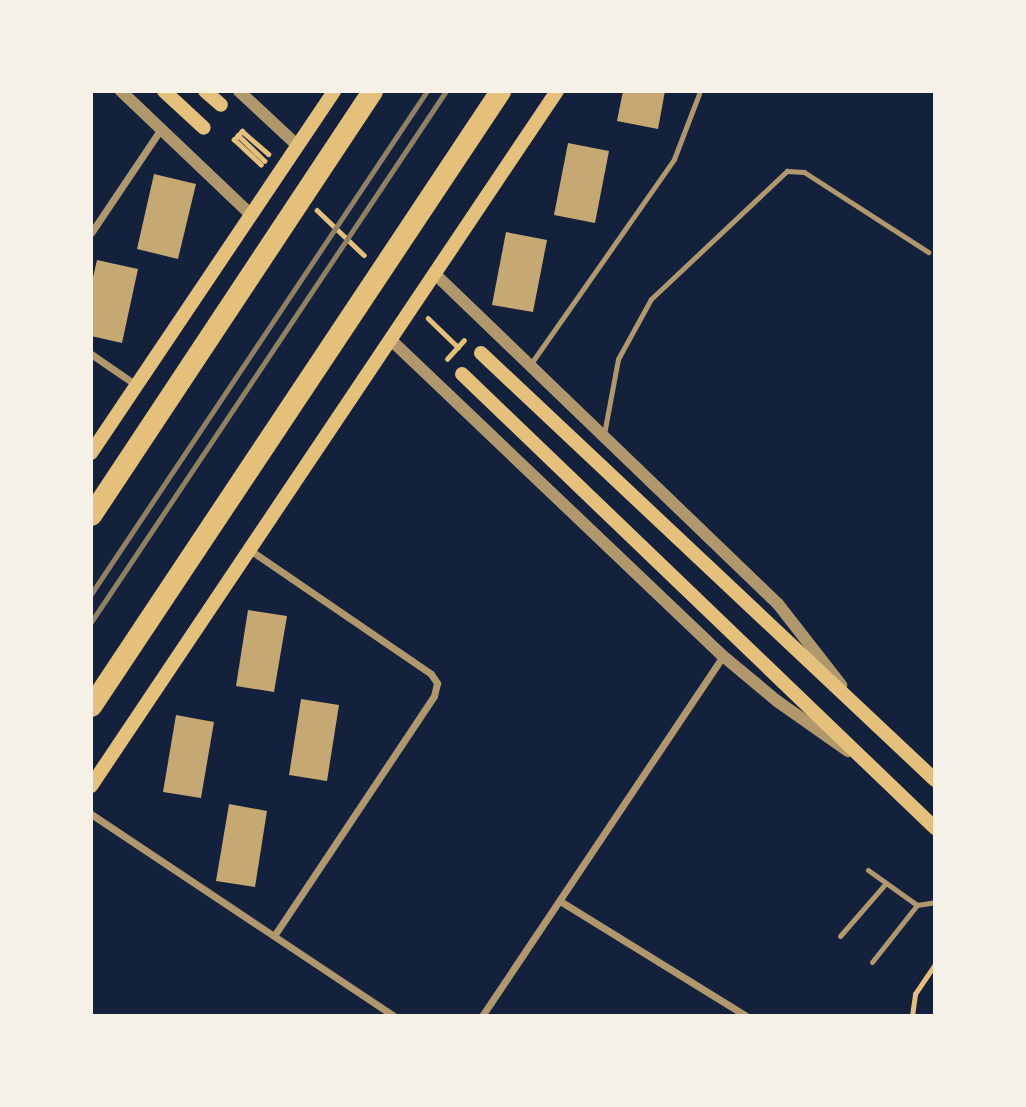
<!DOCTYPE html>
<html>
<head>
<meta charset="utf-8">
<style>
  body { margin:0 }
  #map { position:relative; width:1026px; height:1107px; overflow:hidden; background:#14213d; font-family:"PT Sans",sans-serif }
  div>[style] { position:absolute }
  .building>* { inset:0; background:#c6a872 }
  .path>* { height:4.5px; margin:-2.25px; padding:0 2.25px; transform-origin:2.25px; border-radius:2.25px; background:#e5c07b }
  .service>* { height:5px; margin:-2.5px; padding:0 2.5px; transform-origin:2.5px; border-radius:2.5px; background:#b1986c }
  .minor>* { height:7px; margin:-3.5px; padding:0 3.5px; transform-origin:3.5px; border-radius:3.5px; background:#b1986c }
  .tertiary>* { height:12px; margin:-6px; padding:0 6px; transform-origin:6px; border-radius:6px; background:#b1986c }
  .secondary>* { height:14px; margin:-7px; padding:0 7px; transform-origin:7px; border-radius:7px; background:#e5c07b }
  .motorway>* { height:21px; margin:-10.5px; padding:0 10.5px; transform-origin:10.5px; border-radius:10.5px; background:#e5c07b }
  .rail>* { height:5px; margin:-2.5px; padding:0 2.5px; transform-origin:2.5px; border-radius:2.5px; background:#918062 }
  span { translate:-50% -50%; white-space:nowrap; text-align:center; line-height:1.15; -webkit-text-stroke:5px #f6f1e7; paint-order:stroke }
  .frame { position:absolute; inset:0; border:93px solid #f6f1e7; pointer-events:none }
</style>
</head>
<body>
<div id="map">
  <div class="building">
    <div style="clip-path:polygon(623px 91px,665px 91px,658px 129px,617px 121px)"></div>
    <div style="clip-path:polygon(568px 143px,609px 151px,595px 223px,554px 215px)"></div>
    <div style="clip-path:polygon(154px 174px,196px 184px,178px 259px,137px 249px)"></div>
    <div style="clip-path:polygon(506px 232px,547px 240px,533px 312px,492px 305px)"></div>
    <div style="clip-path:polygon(97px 260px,138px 269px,122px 343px,91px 336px,91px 286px)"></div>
    <div style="clip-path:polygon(248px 610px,287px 616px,274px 692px,236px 686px)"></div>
    <div style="clip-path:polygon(301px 699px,339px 705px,327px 781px,289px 775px)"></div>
    <div style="clip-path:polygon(176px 715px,214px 722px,201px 798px,163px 792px)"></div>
    <div style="clip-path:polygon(229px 804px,267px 811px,255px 887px,216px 881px)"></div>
  </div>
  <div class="path">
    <div style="left:238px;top:135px;width:37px;rotate:44deg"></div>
    <div style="left:261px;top:165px;width:37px;rotate:-137deg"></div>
    <div style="left:234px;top:140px;width:12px;rotate:-48deg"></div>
    <div style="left:242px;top:131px;width:35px;rotate:41deg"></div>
    <div style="left:317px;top:210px;width:65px;rotate:43.8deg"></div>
    <div style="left:428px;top:318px;width:42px;rotate:44deg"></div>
    <div style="left:447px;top:359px;width:25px;rotate:-48deg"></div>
    <div style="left:912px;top:1016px;width:22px;rotate:-82deg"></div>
    <div style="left:915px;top:994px;width:36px;rotate:-56deg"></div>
  </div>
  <div class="service">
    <div style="left:530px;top:365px;width:251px;rotate:-55deg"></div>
    <div style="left:674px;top:159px;width:70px;rotate:-69deg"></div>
    <div style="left:604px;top:434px;width:76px;rotate:-79.4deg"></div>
    <div style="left:618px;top:359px;width:68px;rotate:-61.2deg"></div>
    <div style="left:651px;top:299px;width:187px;rotate:-43.3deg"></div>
    <div style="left:787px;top:171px;width:17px;rotate:3deg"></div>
    <div style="left:804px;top:172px;width:148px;rotate:32.8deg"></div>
    <div style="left:868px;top:870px;width:60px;rotate:35.5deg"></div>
    <div style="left:840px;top:936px;width:70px;rotate:-49deg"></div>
    <div style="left:872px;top:962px;width:73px;rotate:-51.7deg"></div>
    <div style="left:917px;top:905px;width:18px;rotate:-9deg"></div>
  </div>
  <div class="minor">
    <div style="left:91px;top:233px;width:125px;rotate:-56.1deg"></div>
    <div style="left:91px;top:354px;width:55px;rotate:34.6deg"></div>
    <div style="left:250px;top:550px;width:219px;rotate:34.4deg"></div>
    <div style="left:431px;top:674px;width:11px;rotate:56deg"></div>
    <div style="left:437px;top:683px;width:13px;rotate:103deg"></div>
    <div style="left:434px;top:696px;width:288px;rotate:123.7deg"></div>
    <div style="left:91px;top:814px;width:364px;rotate:33.7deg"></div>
    <div style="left:560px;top:901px;width:219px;rotate:31.7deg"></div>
    <div style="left:482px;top:1016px;width:433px;rotate:-56.2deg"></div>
  </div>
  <div class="tertiary">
    <div style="left:121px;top:91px;width:180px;rotate:43.6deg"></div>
    <div style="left:239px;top:91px;width:79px;rotate:43deg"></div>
    <div style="left:435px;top:274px;width:476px;rotate:43.9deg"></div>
    <div style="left:778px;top:604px;width:103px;rotate:52.1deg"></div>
    <div style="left:391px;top:340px;width:458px;rotate:43.6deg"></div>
    <div style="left:723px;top:656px;width:70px;rotate:39.8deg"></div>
    <div style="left:777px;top:701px;width:87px;rotate:35.2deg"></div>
  </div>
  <div class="secondary">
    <div style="left:164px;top:91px;width:54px;rotate:42.8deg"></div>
    <div style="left:205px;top:91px;width:21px;rotate:41deg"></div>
    <div style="left:481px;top:353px;width:623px;rotate:43.24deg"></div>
    <div style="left:462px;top:374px;width:656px;rotate:43.83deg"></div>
    <div style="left:91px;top:453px;width:436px;rotate:-56.1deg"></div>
    <div style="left:91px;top:786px;width:837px;rotate:-56.16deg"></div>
  </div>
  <div class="motorway">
    <div style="left:91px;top:515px;width:509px;rotate:-56.47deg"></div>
    <div style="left:91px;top:706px;width:739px;rotate:-56.37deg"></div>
  </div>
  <div class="rail">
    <div style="left:91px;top:594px;width:605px;rotate:-56.26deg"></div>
    <div style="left:91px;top:622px;width:639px;rotate:-56.24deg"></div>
  </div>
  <div class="frame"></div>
</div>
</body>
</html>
